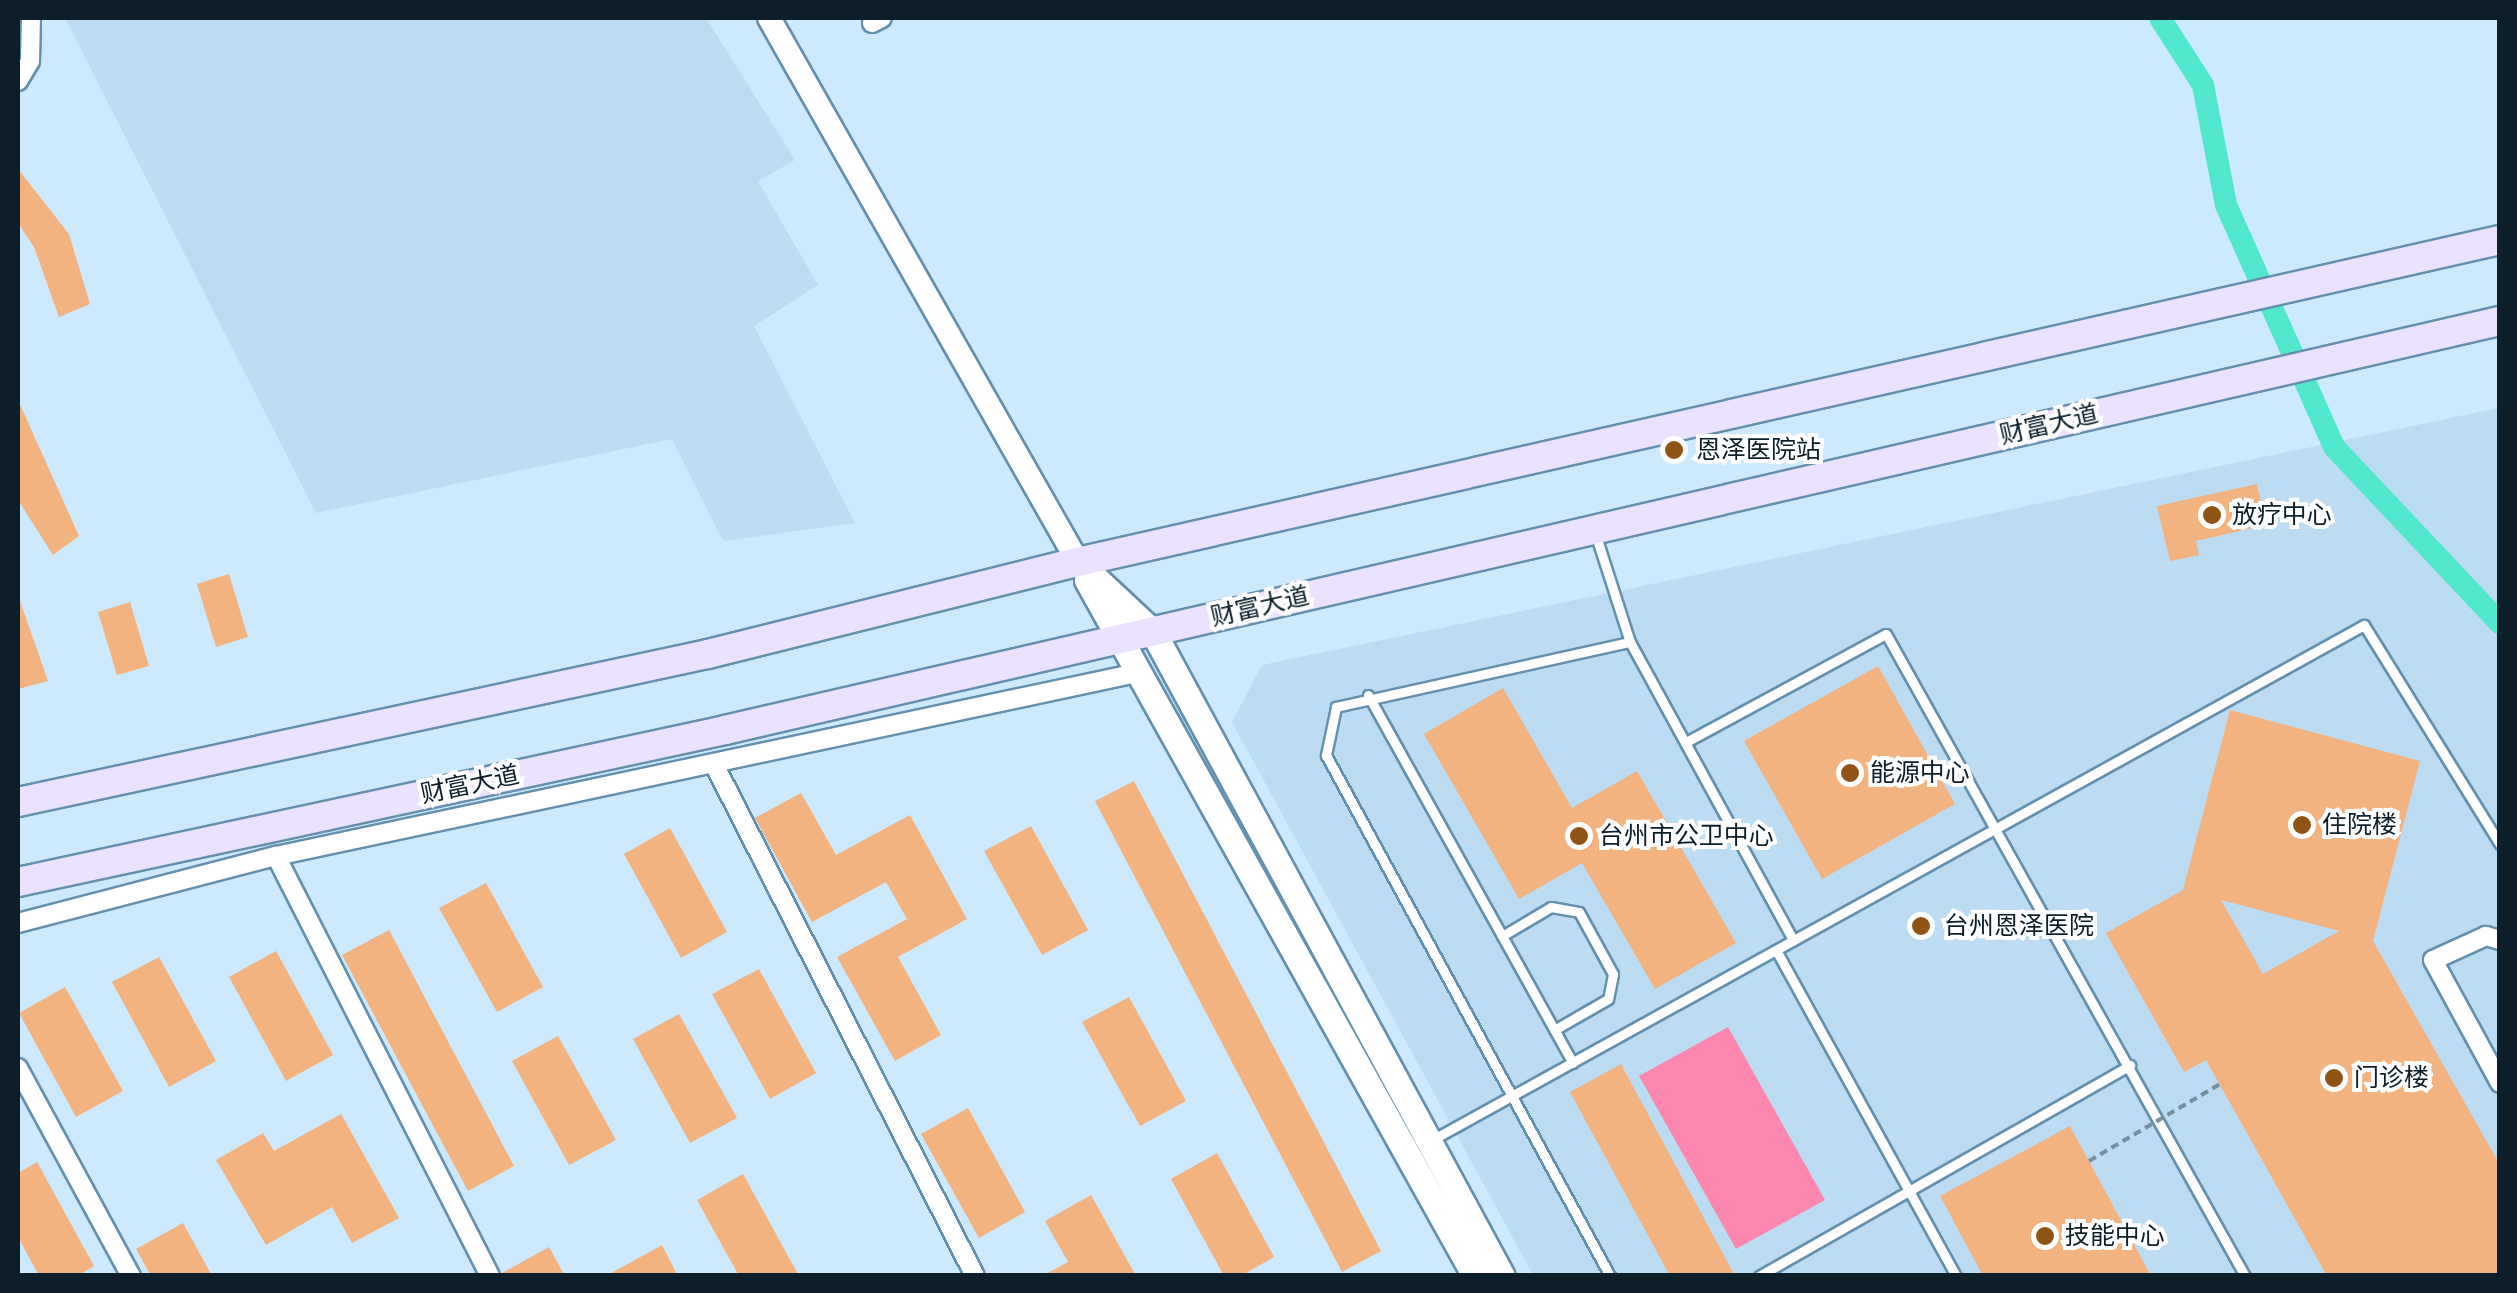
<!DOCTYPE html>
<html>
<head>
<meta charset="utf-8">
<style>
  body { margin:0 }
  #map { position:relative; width:2517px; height:1293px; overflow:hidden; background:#cde9fe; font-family:"Roboto Condensed","Noto Sans SC",sans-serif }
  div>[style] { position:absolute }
  .built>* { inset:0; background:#bcdcf3 }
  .green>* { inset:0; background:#fd87b0 }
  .canal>* { height:22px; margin:-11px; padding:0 11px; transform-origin:11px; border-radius:11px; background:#51e7cd }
  .building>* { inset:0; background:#f2b381 }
  .roads { filter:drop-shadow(2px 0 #6390ae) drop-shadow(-2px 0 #6390ae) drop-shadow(0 2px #6390ae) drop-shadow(0 -2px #6390ae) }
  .service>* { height:9px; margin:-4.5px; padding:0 4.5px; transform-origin:4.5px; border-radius:4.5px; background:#fff }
  .minor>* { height:18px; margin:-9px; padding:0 9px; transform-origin:9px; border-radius:9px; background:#fff }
  .tertiary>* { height:22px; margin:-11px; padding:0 11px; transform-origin:11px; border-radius:11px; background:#fff }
  .secondary>* { height:25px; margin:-12.5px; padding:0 12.5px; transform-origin:12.5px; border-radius:12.5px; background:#fff }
  .primary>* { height:28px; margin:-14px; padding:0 14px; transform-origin:14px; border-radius:14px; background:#eae2fe }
  .path-bridge>* { height:4px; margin-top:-2px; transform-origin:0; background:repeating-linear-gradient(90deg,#778f9f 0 8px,transparent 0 13px) }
  .dots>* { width:28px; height:28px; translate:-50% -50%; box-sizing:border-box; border:5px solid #fff; border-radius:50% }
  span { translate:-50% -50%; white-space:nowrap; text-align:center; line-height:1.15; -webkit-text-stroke:8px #fff; paint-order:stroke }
  .street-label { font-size:25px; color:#0b1e29 }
  .poi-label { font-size:25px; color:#0b1e29 }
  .left { translate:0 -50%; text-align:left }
  .frame { position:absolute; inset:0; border:20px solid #0b1e29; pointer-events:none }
</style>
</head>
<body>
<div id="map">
  <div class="built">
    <div style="clip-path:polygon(65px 18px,706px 18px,795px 160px,758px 181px,818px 285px,754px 326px,855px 523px,723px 541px,672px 439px,316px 513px)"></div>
    <div style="clip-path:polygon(2499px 408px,2499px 1275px,1533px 1275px,1232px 722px,1262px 665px)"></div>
  </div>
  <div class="green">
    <div style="clip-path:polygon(1728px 1027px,1825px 1200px,1736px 1249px,1639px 1076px)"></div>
  </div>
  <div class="canal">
    <div style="left:2160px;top:18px;width:80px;rotate:57.3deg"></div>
    <div style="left:2203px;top:85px;width:122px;rotate:79.1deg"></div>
    <div style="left:2226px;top:205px;width:265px;rotate:65.9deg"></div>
    <div style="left:2334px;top:447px;width:242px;rotate:46.7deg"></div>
  </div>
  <div class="building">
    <div style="clip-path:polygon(18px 169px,69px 234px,90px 304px,59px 317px,34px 247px,18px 223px)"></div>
    <div style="clip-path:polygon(18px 400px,79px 536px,53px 555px,18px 500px)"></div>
    <div style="clip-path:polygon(2257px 484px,2266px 525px,2196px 541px,2199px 555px,2170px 561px,2157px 506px)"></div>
    <div style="clip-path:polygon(229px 574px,248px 637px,216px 647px,197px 584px)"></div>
    <div style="clip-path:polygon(18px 595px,48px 681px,18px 689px)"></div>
    <div style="clip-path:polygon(130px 602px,149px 666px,117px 675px,98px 612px)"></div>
    <div style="clip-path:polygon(1878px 666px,1955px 804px,1822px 879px,1744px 741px)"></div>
    <div style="clip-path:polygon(1503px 688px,1572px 808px,1637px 771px,1736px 943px,1655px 989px,1582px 863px,1519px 899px,1424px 734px)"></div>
    <div style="clip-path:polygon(evenodd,2230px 710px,2420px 761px,2373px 941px,2500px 1165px,2500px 1276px,2327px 1276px,2206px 1060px,2184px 1072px,2106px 933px,2183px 890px,2230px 710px,2221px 900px,2339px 931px,2263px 974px,2221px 900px)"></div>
    <div style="clip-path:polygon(1134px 781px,1381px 1251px,1342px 1272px,1095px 801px)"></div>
    <div style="clip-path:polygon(801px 793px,836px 855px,910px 815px,967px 919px,898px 957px,941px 1035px,895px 1061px,837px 957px,907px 919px,886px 882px,812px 922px,755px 818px)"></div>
    <div style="clip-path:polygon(1031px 826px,1088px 930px,1042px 955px,984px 851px)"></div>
    <div style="clip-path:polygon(670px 828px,727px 932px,681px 958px,624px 854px)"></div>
    <div style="clip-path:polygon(486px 883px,543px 987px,497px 1012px,439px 908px)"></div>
    <div style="clip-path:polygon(389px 930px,514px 1166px,468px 1191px,342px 955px)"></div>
    <div style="clip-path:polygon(276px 951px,333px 1055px,286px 1081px,229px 977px)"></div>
    <div style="clip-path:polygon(159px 957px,216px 1061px,169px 1087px,112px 982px)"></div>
    <div style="clip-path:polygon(759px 969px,816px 1073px,770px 1099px,712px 994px)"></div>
    <div style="clip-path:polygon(65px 987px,123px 1091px,76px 1117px,19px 1013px)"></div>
    <div style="clip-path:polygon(1129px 997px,1186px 1101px,1140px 1126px,1082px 1022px)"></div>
    <div style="clip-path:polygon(679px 1014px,737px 1118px,690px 1143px,633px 1039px)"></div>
    <div style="clip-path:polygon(558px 1036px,616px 1140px,569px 1165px,512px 1061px)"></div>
    <div style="clip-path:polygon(1621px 1064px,1735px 1276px,1670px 1276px,1570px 1092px)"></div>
    <div style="clip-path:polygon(968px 1108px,1025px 1212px,979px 1238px,921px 1134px)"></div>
    <div style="clip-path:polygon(341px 1114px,399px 1218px,352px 1243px,332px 1207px,266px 1245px,216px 1160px,263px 1133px,274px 1151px)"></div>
    <div style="clip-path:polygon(2070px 1126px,2151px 1276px,1983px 1276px,1940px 1196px)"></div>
    <div style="clip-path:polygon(1217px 1153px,1274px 1257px,1241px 1276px,1224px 1276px,1171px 1179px)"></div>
    <div style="clip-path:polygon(37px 1162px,94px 1266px,77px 1276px,39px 1276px,18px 1237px,18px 1173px)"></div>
    <div style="clip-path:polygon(743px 1174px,799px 1276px,739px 1276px,697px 1200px)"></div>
    <div style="clip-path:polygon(1091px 1195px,1136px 1276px,1042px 1276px,1068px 1262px,1045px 1221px)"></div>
    <div style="clip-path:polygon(183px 1223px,212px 1276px,151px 1276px,136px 1249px)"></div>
    <div style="clip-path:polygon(662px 1245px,678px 1276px,606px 1276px)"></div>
    <div style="clip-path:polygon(549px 1247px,565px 1276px,502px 1276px,502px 1273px)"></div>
  </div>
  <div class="roads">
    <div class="service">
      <div style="left:1595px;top:533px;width:114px;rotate:72.2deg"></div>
      <div style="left:1630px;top:642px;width:340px;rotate:61.3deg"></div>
      <div style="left:1368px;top:695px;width:421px;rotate:60.9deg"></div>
      <div style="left:1686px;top:742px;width:227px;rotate:-28.4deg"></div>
      <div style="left:1886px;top:634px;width:736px;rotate:60.79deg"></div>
      <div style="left:1502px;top:936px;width:57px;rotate:-30.6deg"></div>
      <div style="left:1551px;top:907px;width:28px;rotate:10deg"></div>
      <div style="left:1579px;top:912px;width:71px;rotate:61.3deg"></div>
      <div style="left:1613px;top:974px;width:25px;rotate:101deg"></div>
      <div style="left:1608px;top:999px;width:62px;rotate:150.1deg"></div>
      <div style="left:1776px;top:950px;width:372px;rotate:61.1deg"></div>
      <div style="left:1430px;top:1141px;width:1067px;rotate:-28.92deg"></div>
      <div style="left:2364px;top:625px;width:258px;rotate:58.2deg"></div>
      <div style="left:1610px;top:1276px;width:593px;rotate:-118.6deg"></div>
      <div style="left:1326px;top:755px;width:49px;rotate:-78.2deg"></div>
      <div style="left:1336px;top:707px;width:301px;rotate:-12.5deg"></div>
      <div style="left:1759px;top:1276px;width:427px;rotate:-29.6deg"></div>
    </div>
    <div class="minor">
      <div style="left:872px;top:23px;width:11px;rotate:-27deg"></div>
      <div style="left:18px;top:81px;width:23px;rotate:-59deg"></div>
      <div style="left:30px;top:61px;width:43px;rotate:-88.7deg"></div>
      <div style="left:714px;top:764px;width:575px;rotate:62.99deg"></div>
      <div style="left:276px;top:856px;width:471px;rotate:63deg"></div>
      <div style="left:18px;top:923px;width:267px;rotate:-14.6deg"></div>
      <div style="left:276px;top:856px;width:880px;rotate:-12deg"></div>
      <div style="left:2500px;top:940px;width:15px;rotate:-164deg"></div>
      <div style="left:2486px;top:936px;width:58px;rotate:155.6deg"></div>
      <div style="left:2433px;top:960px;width:140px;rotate:61.4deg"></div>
      <div style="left:18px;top:1068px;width:237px;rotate:61.5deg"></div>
    </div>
    <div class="tertiary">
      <div style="left:769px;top:18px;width:626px;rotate:60.4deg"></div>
    </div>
    <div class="secondary">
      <div style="left:1078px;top:562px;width:103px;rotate:43deg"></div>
      <div style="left:1153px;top:632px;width:732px;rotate:61.55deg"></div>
      <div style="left:1087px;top:580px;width:797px;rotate:60.86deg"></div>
    </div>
    <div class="primary">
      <div style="left:18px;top:802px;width:706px;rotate:-12.11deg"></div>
      <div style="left:708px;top:654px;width:381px;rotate:-14deg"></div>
      <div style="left:1078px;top:562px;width:1458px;rotate:-12.76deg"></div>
      <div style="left:18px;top:882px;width:723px;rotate:-12.13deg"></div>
      <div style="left:725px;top:730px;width:1822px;rotate:-12.98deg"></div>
    </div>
  </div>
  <div class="path-bridge">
    <div style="left:2089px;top:1161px;width:152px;rotate:-30.4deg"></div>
  </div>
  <div class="dots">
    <div style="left:1674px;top:450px;background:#905316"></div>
    <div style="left:2212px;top:515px;background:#905316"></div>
    <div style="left:1850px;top:773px;background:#905316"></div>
    <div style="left:2302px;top:825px;background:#905316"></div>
    <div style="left:1579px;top:836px;background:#905316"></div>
    <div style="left:1921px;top:926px;background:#905316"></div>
    <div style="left:2334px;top:1078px;background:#905316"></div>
    <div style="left:2045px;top:1236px;background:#905316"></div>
  </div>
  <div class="street-label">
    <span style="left:2049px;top:425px;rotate:-13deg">财富大道</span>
    <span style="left:1260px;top:607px;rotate:-13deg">财富大道</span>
    <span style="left:470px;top:785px;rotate:-12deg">财富大道</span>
  </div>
  <div class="poi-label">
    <span class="left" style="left:1696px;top:450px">恩泽医院站</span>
    <span class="left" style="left:2232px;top:515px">放疗中心</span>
    <span class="left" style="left:1870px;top:773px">能源中心</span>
    <span class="left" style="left:2322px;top:825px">住院楼</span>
    <span class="left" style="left:1599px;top:836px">台州市公卫中心</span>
    <span class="left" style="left:1944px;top:926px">台州恩泽医院</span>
    <span class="left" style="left:2354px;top:1078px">门诊楼</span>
    <span class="left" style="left:2065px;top:1236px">技能中心</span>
  </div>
  <div class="frame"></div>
</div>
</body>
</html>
